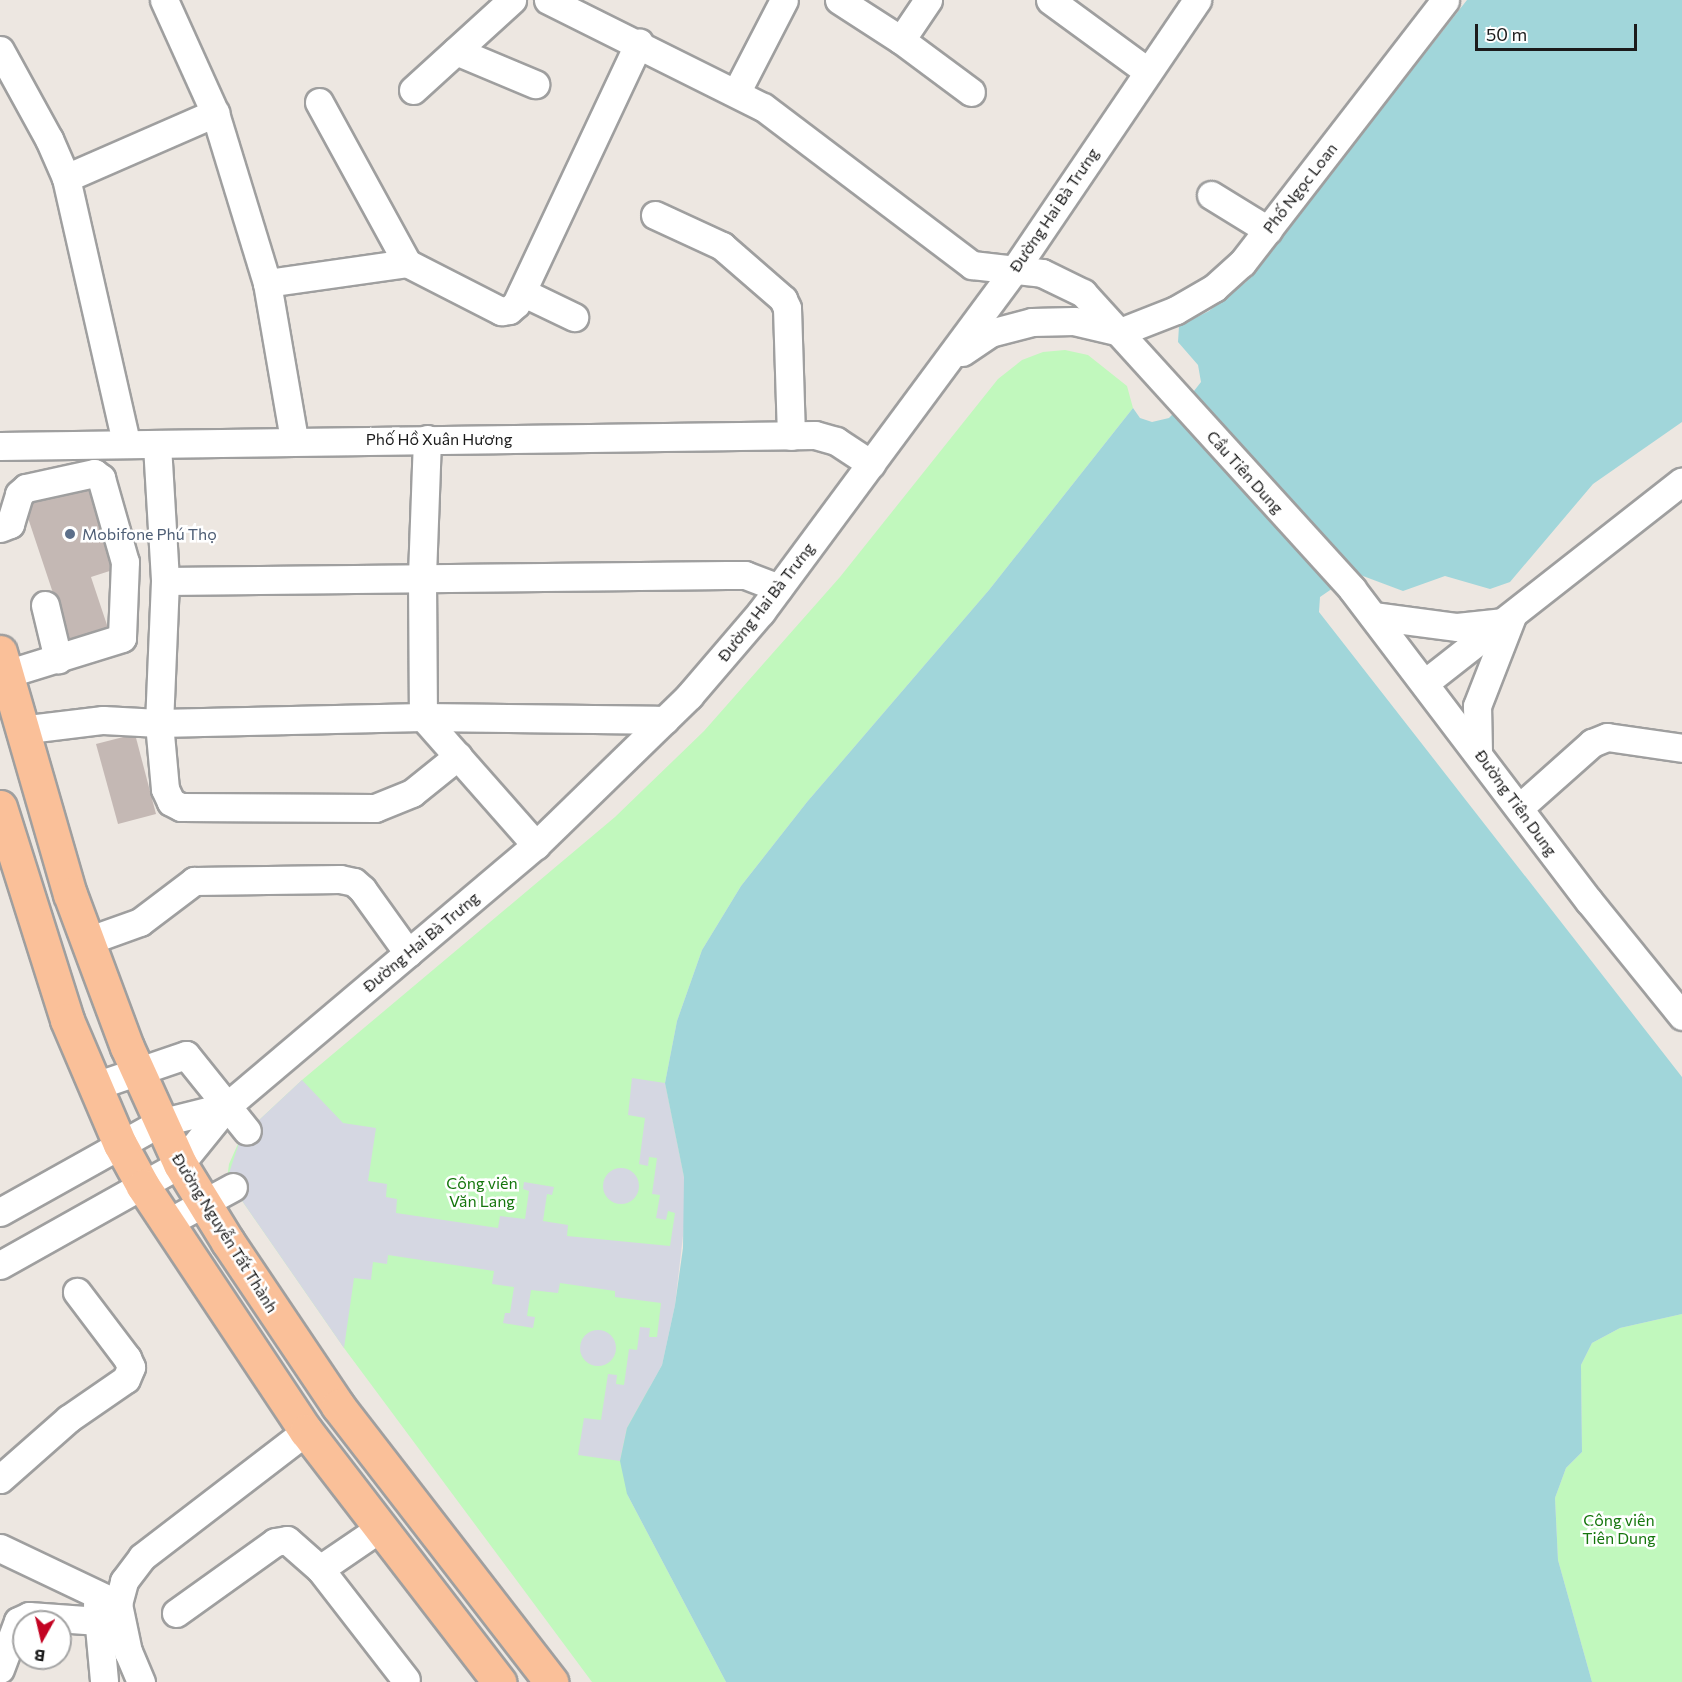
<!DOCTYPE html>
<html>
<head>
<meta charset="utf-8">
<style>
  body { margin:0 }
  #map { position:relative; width:1682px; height:1682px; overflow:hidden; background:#ede7e1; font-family:Commissioner,sans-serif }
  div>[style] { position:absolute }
  .park>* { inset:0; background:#c1f8bd }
  .plaza>* { inset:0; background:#d5d7e2 }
  .round { border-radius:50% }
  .water>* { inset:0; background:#a1d6da }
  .building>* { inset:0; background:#c4b8b4 }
  .roads { filter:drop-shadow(2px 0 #9f9f9f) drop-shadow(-2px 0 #9f9f9f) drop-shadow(0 2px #9f9f9f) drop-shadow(0 -2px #9f9f9f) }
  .minor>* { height:27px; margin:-13.5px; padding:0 13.5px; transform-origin:13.5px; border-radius:13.5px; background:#fff }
  .major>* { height:33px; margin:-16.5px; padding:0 16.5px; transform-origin:16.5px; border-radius:16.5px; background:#fac099 }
  .dots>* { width:16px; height:16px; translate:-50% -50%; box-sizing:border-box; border:3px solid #fff; border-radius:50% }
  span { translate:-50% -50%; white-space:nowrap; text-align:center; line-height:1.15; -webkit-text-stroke:5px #fff; paint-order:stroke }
  .street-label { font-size:16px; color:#1b1b1b }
  .service-label { font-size:16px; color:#4e5e75 }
  .left { translate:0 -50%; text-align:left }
  .park-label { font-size:16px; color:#15760d }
  .north { position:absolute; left:12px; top:1610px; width:60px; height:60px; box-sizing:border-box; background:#fff; border:2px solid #a4a4a4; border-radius:50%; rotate:188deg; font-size:16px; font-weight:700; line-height:24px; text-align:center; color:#1b1b1b }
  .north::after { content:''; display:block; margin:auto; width:21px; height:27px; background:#c30322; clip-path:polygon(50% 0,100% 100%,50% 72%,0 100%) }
  .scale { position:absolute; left:1475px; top:24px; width:162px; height:27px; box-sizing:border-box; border:3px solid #1b1b1b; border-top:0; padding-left:8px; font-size:18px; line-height:21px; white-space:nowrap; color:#1b1b1b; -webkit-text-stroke:4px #fff; paint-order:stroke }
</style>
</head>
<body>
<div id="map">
  <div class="park">
    <div style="clip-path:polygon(1065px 350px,1088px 355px,1127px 386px,1133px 408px,989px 590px,807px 802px,741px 886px,702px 950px,677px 1021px,665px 1083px,684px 1177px,685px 1218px,627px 1494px,726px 1682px,592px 1682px,344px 1348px,227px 1179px,229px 1164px,241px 1137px,302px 1080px,615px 817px,704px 731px,840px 577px,998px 379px,1022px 360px,1043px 352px)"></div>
    <div style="clip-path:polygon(1682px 1314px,1682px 1682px,1592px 1682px,1558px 1560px,1555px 1498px,1566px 1468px,1582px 1452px,1581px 1365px,1592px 1343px,1620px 1328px)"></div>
  </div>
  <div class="plaza">
    <div style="clip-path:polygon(632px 1078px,665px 1083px,684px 1177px,685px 1218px,675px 1305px,662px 1365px,627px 1428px,620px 1461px,578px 1455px,584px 1418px,601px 1420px,608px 1374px,617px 1375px,616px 1384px,624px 1385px,629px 1349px,637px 1350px,640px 1327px,650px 1328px,649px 1337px,657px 1337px,661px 1303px,615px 1297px,615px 1291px,560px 1283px,558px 1293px,531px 1290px,527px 1316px,535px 1317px,533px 1328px,503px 1323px,505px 1313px,510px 1313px,514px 1287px,492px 1284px,494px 1271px,388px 1255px,387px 1264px,373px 1262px,371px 1280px,354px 1278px,344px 1348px,227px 1179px,241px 1137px,302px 1080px,343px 1123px,376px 1128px,368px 1181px,387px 1184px,386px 1197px,397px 1199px,396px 1213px,498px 1228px,500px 1216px,525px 1219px,529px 1191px,523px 1189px,524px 1182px,554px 1187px,552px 1195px,547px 1194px,543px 1221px,568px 1225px,567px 1236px,670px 1246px,675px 1213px,668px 1211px,666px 1220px,656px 1218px,660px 1195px,652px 1194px,657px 1158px,649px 1157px,648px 1166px,639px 1164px,645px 1118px,628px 1115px)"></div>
    <div class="round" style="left:603px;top:1168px;width:36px;height:36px"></div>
    <div class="round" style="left:580px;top:1330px;width:36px;height:36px"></div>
  </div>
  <div class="water">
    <div style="clip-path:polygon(1467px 0,1682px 0,1682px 422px,1593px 484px,1510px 582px,1490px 589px,1445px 576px,1403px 591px,1355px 573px,1320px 597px,1319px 612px,1682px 1077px,1682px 1314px,1620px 1328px,1592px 1343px,1581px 1365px,1582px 1452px,1566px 1468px,1555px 1498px,1558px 1560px,1592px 1682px,726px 1682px,627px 1494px,620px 1461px,627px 1428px,662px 1365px,675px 1305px,683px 1248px,684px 1177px,665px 1083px,677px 1021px,702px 950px,741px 886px,807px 802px,989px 590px,1133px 408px,1140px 418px,1152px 422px,1169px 418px,1190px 396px,1201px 382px,1198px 365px,1178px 342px,1179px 326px,1209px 311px,1246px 282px)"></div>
  </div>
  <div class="building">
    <div style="clip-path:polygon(89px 478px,119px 568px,91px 577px,109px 631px,70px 644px,22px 500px)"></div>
    <div style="clip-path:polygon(135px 734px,156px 814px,118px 824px,96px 744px)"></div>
  </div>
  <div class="roads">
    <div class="minor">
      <div style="left:164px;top:0;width:124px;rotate:65.7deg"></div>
      <div style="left:215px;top:113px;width:178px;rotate:73deg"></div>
      <div style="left:267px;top:283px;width:158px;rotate:80.2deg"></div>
      <div style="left:548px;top:0;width:240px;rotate:26.5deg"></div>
      <div style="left:763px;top:107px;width:262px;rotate:37.1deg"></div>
      <div style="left:972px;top:265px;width:70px;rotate:6.5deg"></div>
      <div style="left:1042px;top:273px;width:46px;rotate:26deg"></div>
      <div style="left:1083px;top:293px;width:400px;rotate:47.7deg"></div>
      <div style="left:1352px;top:589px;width:392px;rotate:52.8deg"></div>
      <div style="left:1589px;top:901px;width:148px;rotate:51deg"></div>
      <div style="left:839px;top:0;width:74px;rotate:32.8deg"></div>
      <div style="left:928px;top:0;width:48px;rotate:124deg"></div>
      <div style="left:901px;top:40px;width:87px;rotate:36.6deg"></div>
      <div style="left:1050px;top:0;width:120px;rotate:36.2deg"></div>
      <div style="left:0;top:50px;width:102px;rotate:61.2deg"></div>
      <div style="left:49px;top:139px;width:43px;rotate:66.4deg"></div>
      <div style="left:66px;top:178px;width:271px;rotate:77.2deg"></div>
      <div style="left:456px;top:51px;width:86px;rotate:22.7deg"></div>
      <div style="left:413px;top:90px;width:134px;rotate:-42.3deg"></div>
      <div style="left:737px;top:91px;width:102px;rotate:-62.7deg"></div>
      <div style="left:319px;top:102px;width:183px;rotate:61.3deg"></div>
      <div style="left:66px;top:178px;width:163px;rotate:-23.6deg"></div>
      <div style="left:1211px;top:195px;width:67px;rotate:31.6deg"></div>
      <div style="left:655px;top:215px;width:74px;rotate:24.8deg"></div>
      <div style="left:722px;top:246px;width:81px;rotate:41deg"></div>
      <div style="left:783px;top:299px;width:10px;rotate:66deg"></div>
      <div style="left:787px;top:308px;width:128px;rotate:88.2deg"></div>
      <div style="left:267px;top:283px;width:141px;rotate:-8.1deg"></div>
      <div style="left:407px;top:263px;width:106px;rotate:27.1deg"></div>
      <div style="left:501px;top:311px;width:8px;rotate:-7deg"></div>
      <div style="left:509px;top:310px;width:9px;rotate:-41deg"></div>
      <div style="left:516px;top:304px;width:289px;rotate:-64.8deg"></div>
      <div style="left:522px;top:292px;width:58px;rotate:25.7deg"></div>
      <div style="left:962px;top:352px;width:34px;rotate:-34deg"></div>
      <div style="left:990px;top:333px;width:43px;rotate:-14.7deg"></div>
      <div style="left:1032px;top:322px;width:42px;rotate:-1.4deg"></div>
      <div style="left:1074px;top:321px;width:47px;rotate:13.4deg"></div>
      <div style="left:1120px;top:332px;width:60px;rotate:-21.4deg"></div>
      <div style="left:1176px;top:310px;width:44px;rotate:-30.1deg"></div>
      <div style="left:1214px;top:288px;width:38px;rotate:-42deg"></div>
      <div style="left:1242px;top:263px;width:332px;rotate:-52.3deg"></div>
      <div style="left:427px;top:439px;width:139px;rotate:92.1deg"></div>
      <div style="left:422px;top:578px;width:139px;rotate:89.6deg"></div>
      <div style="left:423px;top:717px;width:171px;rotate:48.6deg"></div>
      <div style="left:157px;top:445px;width:136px;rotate:86.6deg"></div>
      <div style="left:165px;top:581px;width:142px;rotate:92.4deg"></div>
      <div style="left:159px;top:723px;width:66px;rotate:84.8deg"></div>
      <div style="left:165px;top:789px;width:14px;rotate:65deg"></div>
      <div style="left:171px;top:802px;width:11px;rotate:27deg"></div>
      <div style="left:181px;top:807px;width:194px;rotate:0.3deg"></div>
      <div style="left:375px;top:808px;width:40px;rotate:-22deg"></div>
      <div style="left:412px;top:793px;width:59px;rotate:-38.8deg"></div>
      <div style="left:0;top:446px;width:815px;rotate:-0.77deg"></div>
      <div style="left:815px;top:435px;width:22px;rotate:16deg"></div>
      <div style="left:836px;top:441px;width:42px;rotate:33.3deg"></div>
      <div style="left:0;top:528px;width:11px;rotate:-22deg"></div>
      <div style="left:10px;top:524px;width:31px;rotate:-73deg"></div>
      <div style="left:19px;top:494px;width:9px;rotate:-41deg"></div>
      <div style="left:26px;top:488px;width:70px;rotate:-12.4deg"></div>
      <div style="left:94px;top:473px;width:9px;rotate:36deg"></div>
      <div style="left:101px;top:478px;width:87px;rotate:74.1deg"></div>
      <div style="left:125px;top:562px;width:76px;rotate:92.3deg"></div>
      <div style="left:122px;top:638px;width:121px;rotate:162.8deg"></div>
      <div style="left:165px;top:581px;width:562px;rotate:-0.61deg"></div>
      <div style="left:727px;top:575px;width:18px"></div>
      <div style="left:745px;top:575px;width:36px;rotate:21deg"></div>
      <div style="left:45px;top:605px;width:56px;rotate:76.5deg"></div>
      <div style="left:1373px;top:616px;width:85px;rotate:7.5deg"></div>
      <div style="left:1457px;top:627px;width:45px;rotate:-6.3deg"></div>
      <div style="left:1426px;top:682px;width:325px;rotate:-38.1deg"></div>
      <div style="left:20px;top:730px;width:84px;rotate:-6.9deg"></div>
      <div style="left:103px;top:720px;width:56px;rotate:3.1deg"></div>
      <div style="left:159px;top:723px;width:264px;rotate:-1.3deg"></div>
      <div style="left:423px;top:717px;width:242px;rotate:0.7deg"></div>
      <div style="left:1478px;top:752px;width:46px;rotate:-91.2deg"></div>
      <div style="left:1477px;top:706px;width:97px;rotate:-68.7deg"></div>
      <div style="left:1519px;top:808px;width:98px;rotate:-41.7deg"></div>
      <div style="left:1592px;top:743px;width:16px;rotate:-22deg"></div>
      <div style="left:1607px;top:737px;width:76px;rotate:8.3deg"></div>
      <div style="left:87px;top:941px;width:56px;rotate:-19.7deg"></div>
      <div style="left:140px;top:922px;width:68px;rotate:-37.2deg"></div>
      <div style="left:194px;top:881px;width:146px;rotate:-0.8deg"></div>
      <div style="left:340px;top:879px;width:14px;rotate:12deg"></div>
      <div style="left:354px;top:882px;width:11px;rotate:41deg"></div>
      <div style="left:362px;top:889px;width:79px;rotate:54.3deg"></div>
      <div style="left:95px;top:1086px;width:96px;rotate:-18.8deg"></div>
      <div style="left:186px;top:1055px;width:97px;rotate:51.2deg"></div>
      <div style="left:0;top:1212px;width:182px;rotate:-29.2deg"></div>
      <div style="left:159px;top:1123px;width:70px;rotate:-14deg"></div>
      <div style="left:167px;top:1223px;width:75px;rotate:-28.6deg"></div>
      <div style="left:0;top:1265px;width:206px;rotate:-29.3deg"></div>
      <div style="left:180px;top:1164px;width:75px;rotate:-51deg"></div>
      <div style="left:227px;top:1106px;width:404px;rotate:-40.2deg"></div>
      <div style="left:536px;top:845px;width:214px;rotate:-44.2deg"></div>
      <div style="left:689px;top:696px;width:111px;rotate:-49.4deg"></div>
      <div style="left:761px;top:612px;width:427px;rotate:-53.5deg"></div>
      <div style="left:1015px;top:269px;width:325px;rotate:-55.9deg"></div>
      <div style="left:0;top:1479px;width:91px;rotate:-41.4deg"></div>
      <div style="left:68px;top:1419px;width:70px;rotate:-34.6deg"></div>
      <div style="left:126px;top:1379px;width:13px;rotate:-67deg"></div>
      <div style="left:131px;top:1367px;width:10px;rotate:-114deg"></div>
      <div style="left:127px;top:1358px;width:83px;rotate:-127.1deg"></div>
      <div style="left:0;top:1548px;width:131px;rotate:25.4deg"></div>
      <div style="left:320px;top:1569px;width:73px;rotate:-34.3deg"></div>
      <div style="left:97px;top:1605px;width:76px;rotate:84.7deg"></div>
      <div style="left:176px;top:1613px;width:122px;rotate:-35.6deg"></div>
      <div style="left:275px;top:1542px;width:12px;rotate:-9deg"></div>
      <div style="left:287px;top:1540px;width:44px;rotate:41.3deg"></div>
      <div style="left:320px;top:1569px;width:140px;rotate:52.2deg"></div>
      <div style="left:0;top:1669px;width:51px;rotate:-69.4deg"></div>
      <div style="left:18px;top:1621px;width:12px;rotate:-24deg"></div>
      <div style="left:29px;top:1616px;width:70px;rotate:4.1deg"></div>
      <div style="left:141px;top:1682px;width:33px;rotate:-113deg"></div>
      <div style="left:128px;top:1652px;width:49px;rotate:-101.8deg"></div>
      <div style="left:118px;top:1604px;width:24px;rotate:-75deg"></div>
      <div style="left:124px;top:1581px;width:30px;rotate:-53deg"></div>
      <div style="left:142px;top:1557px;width:207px;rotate:-37.5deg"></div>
    </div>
    <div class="major">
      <div style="left:0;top:652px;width:252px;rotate:73.9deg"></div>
      <div style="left:70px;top:894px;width:163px;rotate:69.6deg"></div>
      <div style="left:127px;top:1047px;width:128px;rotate:65.6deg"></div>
      <div style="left:180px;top:1164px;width:92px;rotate:58.4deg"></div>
      <div style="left:228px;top:1242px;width:197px;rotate:56.1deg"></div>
      <div style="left:338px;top:1406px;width:349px;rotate:52.3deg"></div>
      <div style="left:0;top:807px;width:223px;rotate:72.5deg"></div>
      <div style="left:67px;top:1020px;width:135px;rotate:66.9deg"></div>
      <div style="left:120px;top:1144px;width:48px;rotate:61.3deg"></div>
      <div style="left:143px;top:1186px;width:294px;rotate:56.4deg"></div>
      <div style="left:306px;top:1431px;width:317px;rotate:52.4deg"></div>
    </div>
  </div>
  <div class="dots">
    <div style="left:70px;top:534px;background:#5c6f8a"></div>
  </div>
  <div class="street-label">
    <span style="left:1300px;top:188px;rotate:-52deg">Phố Ngọc Loan</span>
    <span style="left:1054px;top:210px;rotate:-56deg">Đường Hai Bà Trưng</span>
    <span style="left:439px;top:439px">Phố Hồ Xuân Hương</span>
    <span style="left:1245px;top:472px;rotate:48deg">Cầu Tiên Dung</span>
    <span style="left:766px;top:602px;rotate:-52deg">Đường Hai Bà Trưng</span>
    <span style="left:1516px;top:803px;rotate:54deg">Đường Tiên Dung</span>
    <span style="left:421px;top:942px;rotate:-40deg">Đường Hai Bà Trưng</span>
    <span style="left:225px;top:1233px;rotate:58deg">Đường Nguyễn Tất Thành</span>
  </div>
  <div class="service-label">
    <span class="left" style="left:82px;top:534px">Mobifone Phú Thọ</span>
  </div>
  <div class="park-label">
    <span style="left:482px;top:1192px">Công viên<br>Văn Lang</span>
    <span style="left:1619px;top:1529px">Công viên<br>Tiên Dung</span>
  </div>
  <div class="north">B</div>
  <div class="scale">50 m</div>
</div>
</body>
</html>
